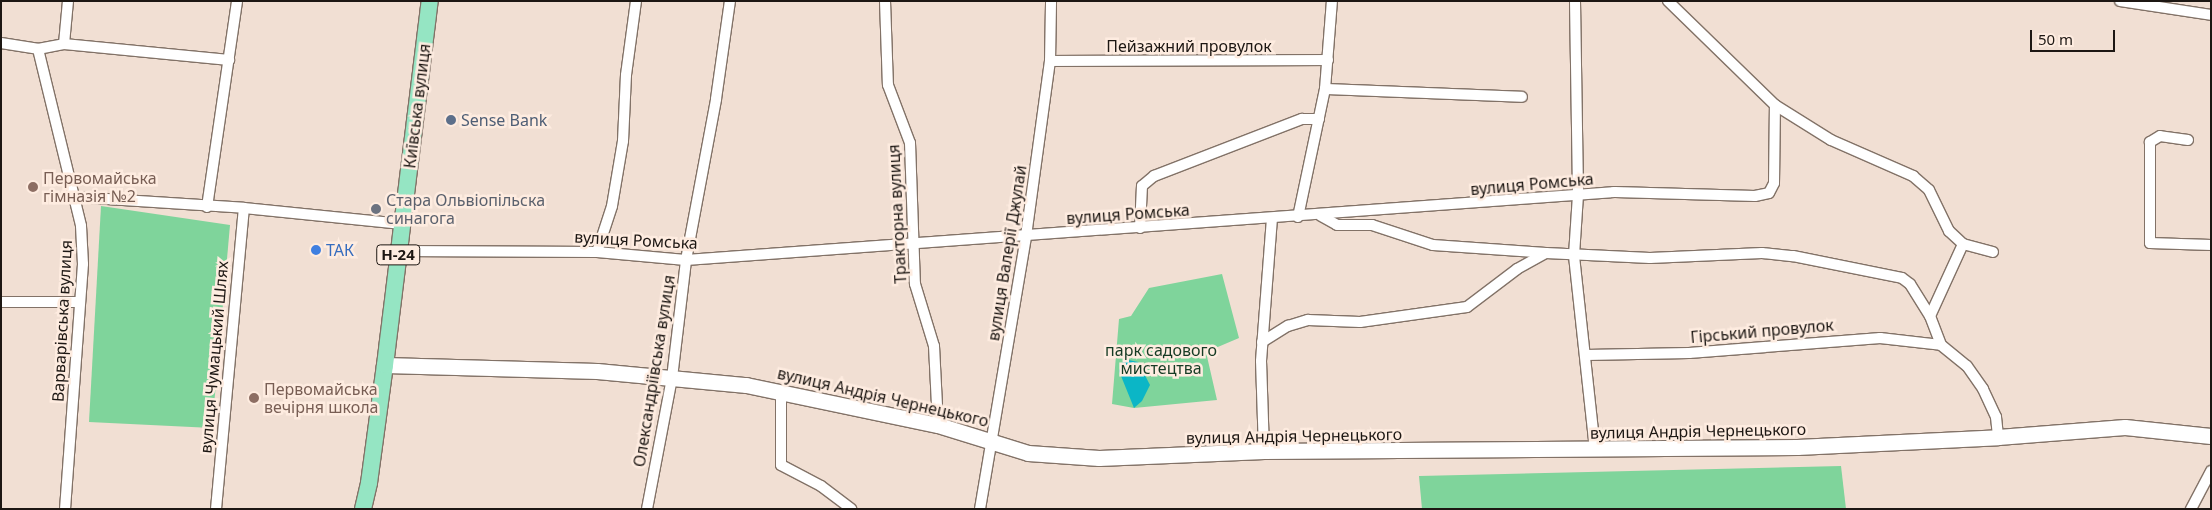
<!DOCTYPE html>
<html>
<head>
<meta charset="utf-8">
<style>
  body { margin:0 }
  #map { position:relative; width:2212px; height:510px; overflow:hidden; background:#f1dfd3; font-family:"Noto Sans",sans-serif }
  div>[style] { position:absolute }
  .green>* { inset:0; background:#7fd49b }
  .water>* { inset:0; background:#0bb6c6 }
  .roads { filter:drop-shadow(1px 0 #827267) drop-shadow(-1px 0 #827267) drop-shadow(0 1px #827267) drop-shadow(0 -1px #827267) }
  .street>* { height:10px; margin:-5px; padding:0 5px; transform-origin:5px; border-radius:5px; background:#fff }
  .secondary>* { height:15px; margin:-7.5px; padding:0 7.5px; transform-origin:7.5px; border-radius:7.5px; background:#fff }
  .primary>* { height:16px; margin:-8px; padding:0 8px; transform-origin:8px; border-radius:8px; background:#95e5c3 }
  .dots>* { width:14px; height:14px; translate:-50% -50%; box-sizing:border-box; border:2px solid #feece0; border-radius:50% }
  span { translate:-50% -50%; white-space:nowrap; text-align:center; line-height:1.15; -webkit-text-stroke:5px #feece0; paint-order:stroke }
  .shield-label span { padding:1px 4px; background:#feece0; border:1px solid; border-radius:4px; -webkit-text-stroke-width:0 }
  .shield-label { font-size:15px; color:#1d1713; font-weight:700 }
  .street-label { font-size:16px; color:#1d1713 }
  .service-label { font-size:16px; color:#4e5e75 }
  .left { translate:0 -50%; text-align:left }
  .education-label { font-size:16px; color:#785e54 }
  .worship-label { font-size:16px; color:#5b616d }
  .shop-label { font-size:16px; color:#366cbe }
  .park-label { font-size:16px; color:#163b24 }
  .frame { position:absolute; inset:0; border:2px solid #1d1713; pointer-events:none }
  .scale { position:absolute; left:2030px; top:30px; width:85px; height:22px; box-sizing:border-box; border:2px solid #1d1713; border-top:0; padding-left:6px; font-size:15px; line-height:18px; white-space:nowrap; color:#1d1713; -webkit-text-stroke:4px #feece0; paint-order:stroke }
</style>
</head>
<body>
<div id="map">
  <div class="green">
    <div style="clip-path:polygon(101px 206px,230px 225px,212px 428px,89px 422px)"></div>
    <div style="clip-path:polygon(1222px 274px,1239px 338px,1206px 352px,1217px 400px,1134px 408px,1112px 404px,1119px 319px,1131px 316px,1149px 288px)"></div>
    <div style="clip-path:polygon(1841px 466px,1846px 509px,1422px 509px,1419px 476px)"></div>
  </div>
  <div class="water">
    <div style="clip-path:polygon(1124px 359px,1138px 362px,1150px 385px,1142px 401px,1134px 408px,1119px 371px)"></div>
  </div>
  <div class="roads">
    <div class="street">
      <div style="left:885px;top:1px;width:84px;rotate:88deg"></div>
      <div style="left:888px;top:85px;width:62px;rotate:69.2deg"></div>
      <div style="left:910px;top:143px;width:141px;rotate:88deg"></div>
      <div style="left:915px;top:284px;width:65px;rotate:73deg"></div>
      <div style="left:934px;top:346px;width:79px;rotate:87.1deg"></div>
      <div style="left:1575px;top:1px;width:194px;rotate:89.1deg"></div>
      <div style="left:1578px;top:195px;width:61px;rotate:93.8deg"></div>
      <div style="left:1574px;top:256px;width:195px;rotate:83.8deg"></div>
      <div style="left:1668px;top:1px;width:149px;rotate:44.2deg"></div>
      <div style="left:1775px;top:105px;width:66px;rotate:32deg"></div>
      <div style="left:1831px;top:140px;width:90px;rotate:23.7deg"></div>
      <div style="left:1913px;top:176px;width:21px;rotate:41deg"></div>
      <div style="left:1929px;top:190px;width:46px;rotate:64deg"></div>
      <div style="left:1949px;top:231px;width:19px;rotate:43deg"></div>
      <div style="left:1963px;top:244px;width:31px;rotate:15deg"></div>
      <div style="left:2120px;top:1px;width:92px;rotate:8.7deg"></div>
      <div style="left:1px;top:43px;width:37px;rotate:9deg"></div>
      <div style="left:38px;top:49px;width:26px;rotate:-11deg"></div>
      <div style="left:64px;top:44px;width:166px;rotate:5.5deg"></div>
      <div style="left:64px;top:44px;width:43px;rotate:-84.7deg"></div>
      <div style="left:38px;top:49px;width:182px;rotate:76.3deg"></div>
      <div style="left:81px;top:226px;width:38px;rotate:87deg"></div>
      <div style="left:83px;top:264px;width:246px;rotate:94.2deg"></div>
      <div style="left:1050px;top:61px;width:278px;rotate:-0.2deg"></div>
      <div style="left:1325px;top:89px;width:197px;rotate:2.3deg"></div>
      <div style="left:2188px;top:140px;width:28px;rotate:-172deg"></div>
      <div style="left:2160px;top:136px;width:12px;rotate:149deg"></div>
      <div style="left:2150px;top:142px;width:101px;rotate:90deg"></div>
      <div style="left:2150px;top:243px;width:61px;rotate:1.9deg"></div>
      <div style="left:76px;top:197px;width:168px;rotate:3.7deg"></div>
      <div style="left:244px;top:208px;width:159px;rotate:5.8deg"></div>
      <div style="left:207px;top:207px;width:208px;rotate:-81.7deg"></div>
      <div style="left:1321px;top:216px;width:18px;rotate:29deg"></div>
      <div style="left:1337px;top:225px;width:35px"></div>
      <div style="left:1372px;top:225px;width:64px;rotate:18.2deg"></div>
      <div style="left:1433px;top:245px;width:113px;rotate:4deg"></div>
      <div style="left:1298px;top:217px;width:131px;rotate:-78.1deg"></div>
      <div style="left:1325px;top:89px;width:88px;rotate:-85.5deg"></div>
      <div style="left:1140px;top:228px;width:42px;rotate:-87.3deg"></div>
      <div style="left:1142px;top:186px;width:16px;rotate:-40deg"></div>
      <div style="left:1154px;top:176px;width:159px;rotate:-21.1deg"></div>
      <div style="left:1302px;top:119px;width:17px"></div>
      <div style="left:1963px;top:244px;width:79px;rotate:114.6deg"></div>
      <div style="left:1930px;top:316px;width:31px;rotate:69deg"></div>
      <div style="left:1941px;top:345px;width:33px;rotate:39deg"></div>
      <div style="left:1967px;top:366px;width:28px;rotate:55deg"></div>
      <div style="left:1983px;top:389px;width:31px;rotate:65deg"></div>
      <div style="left:1996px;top:417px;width:20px;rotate:84deg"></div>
      <div style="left:399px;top:251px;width:198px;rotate:0.3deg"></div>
      <div style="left:597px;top:252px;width:89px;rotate:5.1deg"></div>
      <div style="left:686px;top:260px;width:931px;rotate:-4.19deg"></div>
      <div style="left:1615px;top:192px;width:140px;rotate:1.6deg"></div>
      <div style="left:1755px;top:196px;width:14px;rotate:-12deg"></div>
      <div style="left:1769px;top:193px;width:11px;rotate:-63deg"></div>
      <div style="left:1774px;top:183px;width:78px;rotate:-89.3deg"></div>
      <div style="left:597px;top:252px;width:48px;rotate:-71.9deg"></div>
      <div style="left:612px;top:206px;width:66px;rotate:-80.4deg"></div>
      <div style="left:623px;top:141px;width:66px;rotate:-87.4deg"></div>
      <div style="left:626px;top:75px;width:75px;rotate:-82.3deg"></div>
      <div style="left:1px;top:302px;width:79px"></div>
      <div style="left:1262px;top:342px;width:31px;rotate:-32deg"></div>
      <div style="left:1288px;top:326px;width:21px;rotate:-17deg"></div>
      <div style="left:1308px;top:320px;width:52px;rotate:2.2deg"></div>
      <div style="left:1360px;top:322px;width:108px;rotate:-8deg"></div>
      <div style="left:1467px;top:307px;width:63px;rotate:-37.2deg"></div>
      <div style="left:1517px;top:269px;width:33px;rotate:-29deg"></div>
      <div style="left:1546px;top:253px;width:104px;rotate:2.8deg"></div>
      <div style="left:1650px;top:258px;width:112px;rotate:-2.6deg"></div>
      <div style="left:1762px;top:253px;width:31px;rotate:6deg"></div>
      <div style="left:1793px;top:256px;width:111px;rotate:11.4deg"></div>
      <div style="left:1902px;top:278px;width:10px;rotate:37deg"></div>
      <div style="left:1910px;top:284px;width:38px;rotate:58deg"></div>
      <div style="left:1586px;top:355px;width:103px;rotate:-1.1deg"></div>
      <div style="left:1689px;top:353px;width:192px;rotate:-4.5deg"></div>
      <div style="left:1880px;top:338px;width:61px;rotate:6.5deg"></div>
      <div style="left:781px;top:391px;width:74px;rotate:90deg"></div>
      <div style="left:781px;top:465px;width:45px;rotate:27.7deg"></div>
      <div style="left:821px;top:486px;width:38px;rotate:37deg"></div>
      <div style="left:1264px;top:451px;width:90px;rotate:-91.9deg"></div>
      <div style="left:1261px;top:361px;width:142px;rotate:-85.6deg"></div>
      <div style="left:216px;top:509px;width:302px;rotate:-84.7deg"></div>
      <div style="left:647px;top:509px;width:133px;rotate:-79.2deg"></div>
      <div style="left:672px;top:378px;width:119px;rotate:-83.2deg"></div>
      <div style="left:686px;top:260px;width:164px;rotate:-79.4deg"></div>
      <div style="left:716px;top:99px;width:99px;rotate:-81.9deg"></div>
      <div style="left:980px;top:509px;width:277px;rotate:-80.4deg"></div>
      <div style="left:1026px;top:236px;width:177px;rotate:-82.2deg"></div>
      <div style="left:1050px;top:61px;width:60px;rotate:-89deg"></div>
      <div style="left:2191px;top:509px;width:43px;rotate:-62.2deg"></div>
    </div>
    <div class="secondary">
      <div style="left:385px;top:365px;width:212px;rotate:1.6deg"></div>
      <div style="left:597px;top:371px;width:150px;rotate:5.4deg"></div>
      <div style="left:746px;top:385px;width:196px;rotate:11.8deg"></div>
      <div style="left:938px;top:425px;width:94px;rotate:17.3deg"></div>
      <div style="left:1028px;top:453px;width:71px;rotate:4deg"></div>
      <div style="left:1099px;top:458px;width:165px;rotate:-2.4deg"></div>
      <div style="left:1264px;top:451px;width:533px;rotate:-0.43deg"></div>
      <div style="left:1797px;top:447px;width:201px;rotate:-2.8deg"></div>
      <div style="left:1998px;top:437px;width:127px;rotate:-4.5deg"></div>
      <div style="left:2125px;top:427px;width:86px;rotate:6deg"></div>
    </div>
    <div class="primary">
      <div style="left:363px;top:509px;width:27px;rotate:-77deg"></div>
      <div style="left:369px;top:483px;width:119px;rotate:-82.3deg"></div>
      <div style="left:385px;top:365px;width:367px;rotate:-83deg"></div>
    </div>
  </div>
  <div class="dots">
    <div style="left:451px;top:120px;background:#5c6f8a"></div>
    <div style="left:33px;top:187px;background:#8d6e63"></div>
    <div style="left:376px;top:209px;background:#6b7280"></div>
    <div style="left:316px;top:250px;background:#3f7fe0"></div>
    <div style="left:254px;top:398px;background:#8d6e63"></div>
  </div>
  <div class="shield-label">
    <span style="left:398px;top:255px">Н-24</span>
  </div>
  <div class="street-label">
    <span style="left:1189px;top:46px">Пейзажний провулок</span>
    <span style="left:417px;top:106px;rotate:-83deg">Київська вулиця</span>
    <span style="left:1532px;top:184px;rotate:-5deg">вулиця Ромська</span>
    <span style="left:897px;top:214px;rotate:-93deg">Тракторна вулиця</span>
    <span style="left:1128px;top:214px;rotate:-4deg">вулиця Ромська</span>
    <span style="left:636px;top:240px;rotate:3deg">вулиця Ромська</span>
    <span style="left:1007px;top:253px;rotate:-81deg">вулиця Валерії Джулай</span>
    <span style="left:62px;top:321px;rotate:-87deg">Варварівська вулиця</span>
    <span style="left:1762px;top:331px;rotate:-5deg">Гірський провулок</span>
    <span style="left:214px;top:357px;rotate:-85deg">вулиця Чумацький Шлях</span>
    <span style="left:654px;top:371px;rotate:-81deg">Олександріївська вулиця</span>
    <span style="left:883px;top:397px;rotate:13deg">вулиця Андрія Чернецького</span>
    <span style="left:1698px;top:431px;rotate:-1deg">вулиця Андрія Чернецького</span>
    <span style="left:1294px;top:436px;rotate:-1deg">вулиця Андрія Чернецького</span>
  </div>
  <div class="service-label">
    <span class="left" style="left:461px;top:120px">Sense Bank</span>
  </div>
  <div class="education-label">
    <span class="left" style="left:43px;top:187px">Первомайська<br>гімназія №2</span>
    <span class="left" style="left:264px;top:398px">Первомайська<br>вечірня школа</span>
  </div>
  <div class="worship-label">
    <span class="left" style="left:386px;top:209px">Стара Ольвіопільска<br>синагога</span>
  </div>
  <div class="shop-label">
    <span class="left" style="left:326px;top:250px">ТАК</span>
  </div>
  <div class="park-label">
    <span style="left:1161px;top:359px">парк садового<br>мистецтва</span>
  </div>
  <div class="frame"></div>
  <div class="scale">50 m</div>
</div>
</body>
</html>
